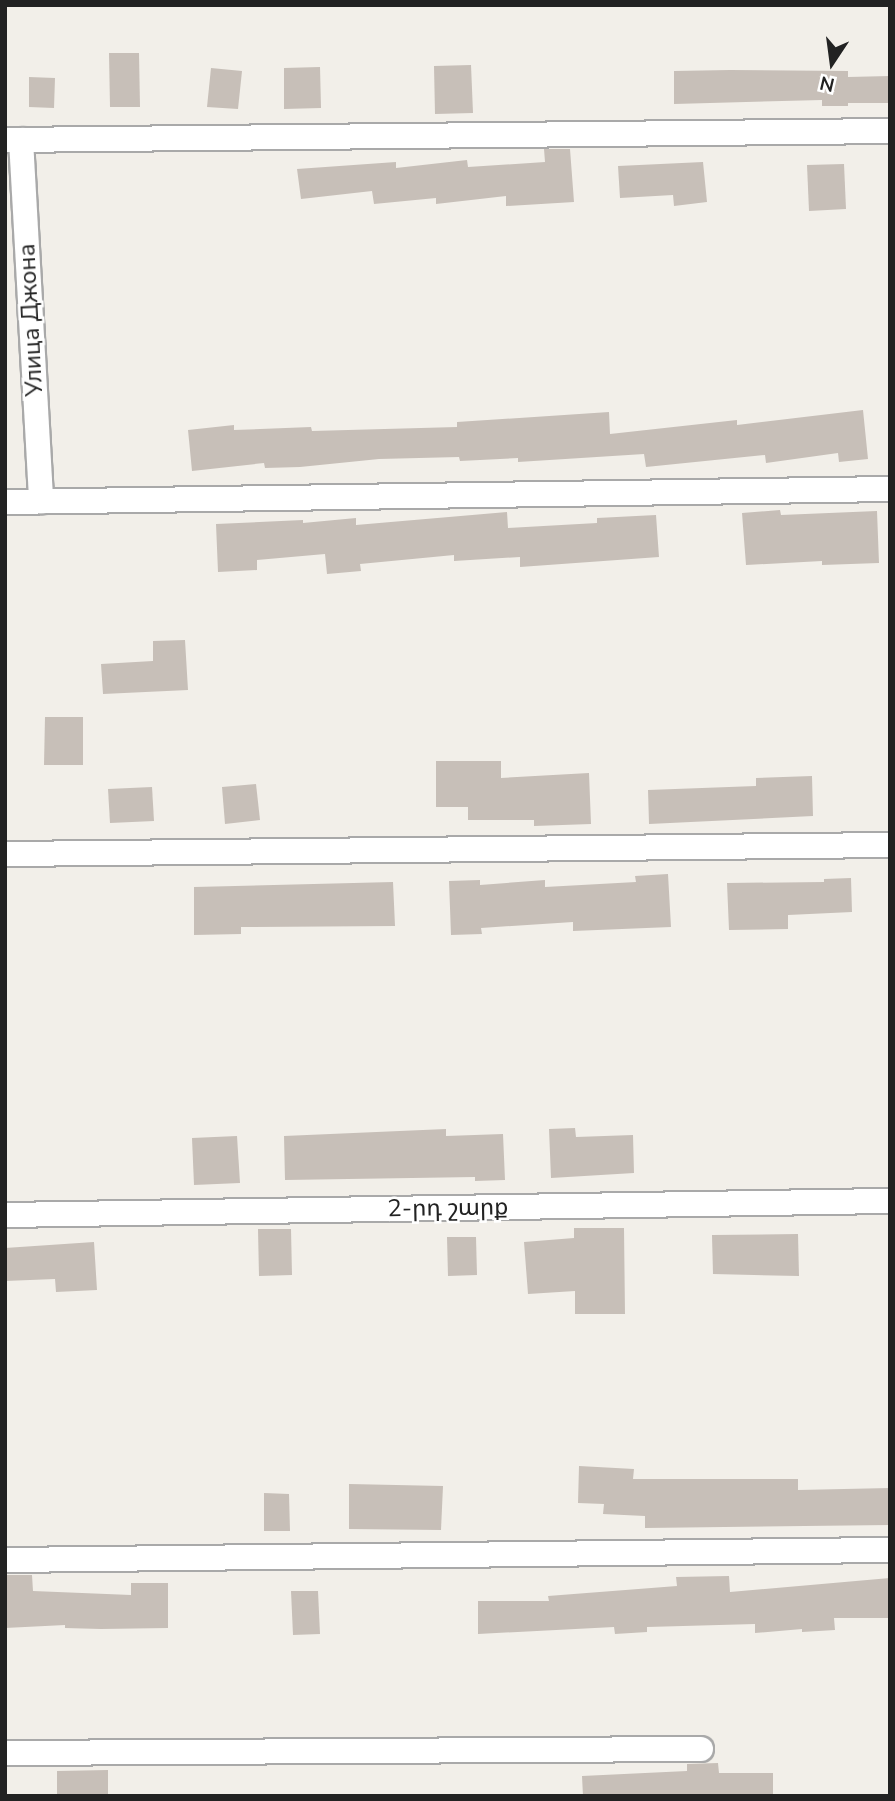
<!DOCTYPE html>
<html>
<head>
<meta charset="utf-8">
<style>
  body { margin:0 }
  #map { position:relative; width:895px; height:1801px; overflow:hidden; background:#f2efe9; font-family:"Nunito Sans","Noto Sans Armenian",sans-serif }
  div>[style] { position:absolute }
  .building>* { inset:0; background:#c7bfb8 }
  .roads { filter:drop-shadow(2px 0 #a9a9a9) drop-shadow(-2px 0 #a9a9a9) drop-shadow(0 2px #a9a9a9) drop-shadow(0 -2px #a9a9a9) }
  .street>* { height:24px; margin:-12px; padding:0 12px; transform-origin:12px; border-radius:12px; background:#fff }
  span { translate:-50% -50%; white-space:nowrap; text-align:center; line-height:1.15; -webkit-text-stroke:5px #fff; paint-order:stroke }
  .street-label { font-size:24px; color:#222 }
  .frame { position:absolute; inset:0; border:7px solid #222; pointer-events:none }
  .north { position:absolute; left:797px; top:28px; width:70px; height:70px; -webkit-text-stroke:5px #fff; paint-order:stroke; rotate:193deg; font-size:19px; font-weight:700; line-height:28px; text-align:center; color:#222 }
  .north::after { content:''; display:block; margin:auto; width:24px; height:32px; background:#222; clip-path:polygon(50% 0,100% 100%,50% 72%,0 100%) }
</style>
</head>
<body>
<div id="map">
  <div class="building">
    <div style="clip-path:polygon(109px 53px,139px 53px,140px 107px,110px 107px)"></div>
    <div style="clip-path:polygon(471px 65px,473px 113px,435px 114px,434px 66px)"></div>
    <div style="clip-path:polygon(320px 67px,321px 108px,284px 109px,284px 68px)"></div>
    <div style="clip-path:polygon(211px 68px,242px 71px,238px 109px,207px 107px)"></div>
    <div style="clip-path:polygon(730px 70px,848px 71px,848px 77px,890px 76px,890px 103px,848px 103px,848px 106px,822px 106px,822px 100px,674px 104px,674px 71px)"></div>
    <div style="clip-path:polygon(29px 77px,55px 78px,54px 108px,29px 107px)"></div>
    <div style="clip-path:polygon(544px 149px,570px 149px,574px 202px,506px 206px,506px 196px,436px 204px,436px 198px,374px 204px,372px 191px,301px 199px,297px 169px,396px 162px,396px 168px,467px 160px,468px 167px,545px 162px)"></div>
    <div style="clip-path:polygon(703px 162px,707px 202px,674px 206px,673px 195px,620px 198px,618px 166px)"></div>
    <div style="clip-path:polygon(844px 164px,846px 209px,809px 211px,807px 165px)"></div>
    <div style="clip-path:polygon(863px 410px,868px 459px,839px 462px,838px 453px,766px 463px,765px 455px,646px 467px,644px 454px,518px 462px,518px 458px,460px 461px,459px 457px,379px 459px,300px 467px,265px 468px,264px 463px,192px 471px,188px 430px,234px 425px,234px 430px,311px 427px,312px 431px,457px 427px,457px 422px,609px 412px,610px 434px,737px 420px,737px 425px)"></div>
    <div style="clip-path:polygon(780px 510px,781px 515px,877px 511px,879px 563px,822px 565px,822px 561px,746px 565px,742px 513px)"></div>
    <div style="clip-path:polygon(507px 512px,508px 528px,597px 523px,597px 518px,656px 515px,659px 557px,520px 567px,520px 557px,454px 561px,454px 555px,360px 564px,361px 571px,327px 574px,325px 554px,257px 560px,257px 570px,218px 572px,216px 524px,303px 520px,303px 523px,356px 518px,356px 525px)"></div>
    <div style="clip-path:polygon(185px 640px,188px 690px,103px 694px,101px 664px,153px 661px,153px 641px)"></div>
    <div style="clip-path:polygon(45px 717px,83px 717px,83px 765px,44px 765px)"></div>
    <div style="clip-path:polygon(436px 761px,501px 761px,501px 778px,589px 773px,591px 824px,534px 826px,534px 820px,468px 820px,468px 807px,436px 807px)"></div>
    <div style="clip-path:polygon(812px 776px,813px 816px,649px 824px,648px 790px,756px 786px,756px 778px)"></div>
    <div style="clip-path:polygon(256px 784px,260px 820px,225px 824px,222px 787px)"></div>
    <div style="clip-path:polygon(152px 787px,154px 821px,110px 823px,108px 789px)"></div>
    <div style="clip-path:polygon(668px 874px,671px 927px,573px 931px,573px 922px,481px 928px,482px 934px,451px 935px,449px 881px,480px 880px,480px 885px,545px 880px,545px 887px,636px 882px,635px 876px)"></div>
    <div style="clip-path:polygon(851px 878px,852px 912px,788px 915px,788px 929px,729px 930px,727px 883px,824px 882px,824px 879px)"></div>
    <div style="clip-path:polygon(393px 882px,395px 926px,241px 927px,241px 934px,194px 935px,194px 887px)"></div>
    <div style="clip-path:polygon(575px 1128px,576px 1137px,633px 1135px,634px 1173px,551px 1178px,549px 1129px)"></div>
    <div style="clip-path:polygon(446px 1129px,446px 1136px,503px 1134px,505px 1180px,475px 1181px,475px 1177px,285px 1180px,284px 1136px)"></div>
    <div style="clip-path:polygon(237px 1136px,240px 1183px,194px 1185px,192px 1138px)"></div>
    <div style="clip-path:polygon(574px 1228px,624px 1228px,625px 1314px,575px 1314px,575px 1291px,528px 1294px,524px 1242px,574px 1238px)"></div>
    <div style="clip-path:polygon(258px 1229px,291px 1229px,292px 1275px,259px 1276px)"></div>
    <div style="clip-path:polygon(798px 1234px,799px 1276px,713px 1274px,712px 1235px)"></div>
    <div style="clip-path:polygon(447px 1237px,476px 1237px,477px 1275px,448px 1276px)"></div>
    <div style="clip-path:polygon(94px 1242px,97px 1290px,56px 1292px,55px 1279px,5px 1281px,5px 1248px)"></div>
    <div style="clip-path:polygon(579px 1466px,634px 1469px,633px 1479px,798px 1479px,798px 1490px,890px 1488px,890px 1525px,645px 1528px,645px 1516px,603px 1514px,604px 1504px,578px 1503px)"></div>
    <div style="clip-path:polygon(349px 1484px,443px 1486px,441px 1530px,349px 1529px)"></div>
    <div style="clip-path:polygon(264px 1493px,289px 1494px,290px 1531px,264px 1531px)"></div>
    <div style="clip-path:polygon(5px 1575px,32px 1575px,33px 1591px,131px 1595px,131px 1583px,168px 1583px,168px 1628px,101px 1629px,65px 1628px,65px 1625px,5px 1628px)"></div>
    <div style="clip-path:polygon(729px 1576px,730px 1592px,890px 1578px,890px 1618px,834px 1618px,835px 1630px,802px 1632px,802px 1629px,755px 1633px,755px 1624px,647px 1627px,647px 1632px,615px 1634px,614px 1627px,478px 1634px,478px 1601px,549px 1601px,548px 1596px,677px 1586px,676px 1577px)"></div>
    <div style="clip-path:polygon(291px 1591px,318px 1591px,320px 1634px,293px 1635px)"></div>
    <div style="clip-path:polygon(718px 1763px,719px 1773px,773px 1773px,773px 1796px,583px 1796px,582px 1776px,687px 1771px,687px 1764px)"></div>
    <div style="clip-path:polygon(108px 1770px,108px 1796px,57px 1796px,57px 1771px)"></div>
  </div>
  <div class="roads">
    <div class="street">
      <div style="left:5px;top:140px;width:885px;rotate:-0.58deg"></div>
      <div style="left:21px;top:140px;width:362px;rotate:86.8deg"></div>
      <div style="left:5px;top:502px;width:885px;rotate:-0.84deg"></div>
      <div style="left:5px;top:854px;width:885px;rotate:-0.58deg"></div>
      <div style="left:5px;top:1215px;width:885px;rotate:-0.91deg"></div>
      <div style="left:5px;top:1560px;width:885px;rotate:-0.65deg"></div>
      <div style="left:5px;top:1753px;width:696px;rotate:-0.33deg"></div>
    </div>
  </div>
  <div class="street-label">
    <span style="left:31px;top:320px;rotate:-93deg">Улица Джона</span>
    <span style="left:448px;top:1208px;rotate:-1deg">2-րդ շարք</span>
  </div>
  <div class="frame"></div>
  <div class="north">N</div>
</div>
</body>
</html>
